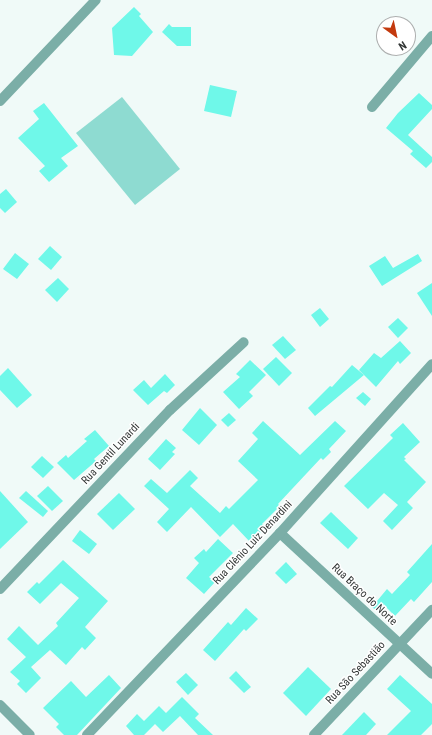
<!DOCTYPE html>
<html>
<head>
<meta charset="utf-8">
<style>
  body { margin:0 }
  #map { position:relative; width:432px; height:735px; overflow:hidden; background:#f0faf8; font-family:"Roboto Condensed",sans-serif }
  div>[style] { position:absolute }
  .green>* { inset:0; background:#8edbd1 }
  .building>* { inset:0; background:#6ff8e9 }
  .minor>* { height:10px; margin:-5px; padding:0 5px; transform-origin:5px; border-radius:5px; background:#7baea7 }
  .tertiary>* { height:10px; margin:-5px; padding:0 5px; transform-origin:5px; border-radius:5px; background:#7baea7 }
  span { translate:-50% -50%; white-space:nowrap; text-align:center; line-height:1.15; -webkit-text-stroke:3px #fff; paint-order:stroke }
  .street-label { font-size:11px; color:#333736 }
  .north { position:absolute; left:376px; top:16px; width:40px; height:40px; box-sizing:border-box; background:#fff; border:1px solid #adafaf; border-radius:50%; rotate:147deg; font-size:11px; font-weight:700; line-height:16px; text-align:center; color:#333736 }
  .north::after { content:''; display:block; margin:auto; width:14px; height:18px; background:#c33a0e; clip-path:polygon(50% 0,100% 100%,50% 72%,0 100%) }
</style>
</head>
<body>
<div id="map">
  <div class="green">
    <div style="clip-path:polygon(122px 97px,180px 169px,135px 205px,76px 133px)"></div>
  </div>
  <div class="building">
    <div style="clip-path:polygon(134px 7px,141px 14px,139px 16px,153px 32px,132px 56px,114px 55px,112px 28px)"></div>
    <div style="clip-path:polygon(169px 24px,172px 27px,191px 27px,191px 46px,177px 46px,162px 32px)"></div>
    <div style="clip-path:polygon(210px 85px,237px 91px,231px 117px,204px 111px)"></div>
    <div style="clip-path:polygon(419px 93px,432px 105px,432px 109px,408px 135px,432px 157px,432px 162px,426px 168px,410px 154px,413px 151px,386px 128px,398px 113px)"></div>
    <div style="clip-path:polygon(44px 103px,78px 146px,61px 158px,68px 166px,49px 182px,39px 171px,45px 166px,18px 138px,39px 119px,33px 111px)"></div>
    <div style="clip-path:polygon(6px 189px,17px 202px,5px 213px,0 208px,0 194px)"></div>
    <div style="clip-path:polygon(50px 246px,62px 257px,51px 270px,38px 259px)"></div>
    <div style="clip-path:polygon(15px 253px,29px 264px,17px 279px,3px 269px)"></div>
    <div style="clip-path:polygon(418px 254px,422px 261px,382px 286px,369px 266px,385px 256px,393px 268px)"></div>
    <div style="clip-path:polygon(58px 278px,69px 289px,57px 302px,45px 290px)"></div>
    <div style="clip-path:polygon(432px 283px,432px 316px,417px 293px)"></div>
    <div style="clip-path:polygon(320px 308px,329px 319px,320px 327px,311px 315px)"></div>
    <div style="clip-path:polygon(398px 318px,408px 328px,398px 338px,388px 327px)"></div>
    <div style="clip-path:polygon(283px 336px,296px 350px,285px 359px,272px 345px)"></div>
    <div style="clip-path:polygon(400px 341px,411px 353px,400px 364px,398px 361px,376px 387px,359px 370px,374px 353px,381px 358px)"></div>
    <div style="clip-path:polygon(276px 357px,292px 373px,279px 386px,263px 369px)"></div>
    <div style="clip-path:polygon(250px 360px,266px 375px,249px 392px,253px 396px,239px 409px,223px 392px,240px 377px,236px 374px)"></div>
    <div style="clip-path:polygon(352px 365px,364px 375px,315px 416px,308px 408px,330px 386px,332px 387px)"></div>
    <div style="clip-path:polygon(8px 368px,32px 395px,17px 408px,0 390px,0 376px)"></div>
    <div style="clip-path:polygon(165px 374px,175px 385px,167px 393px,164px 391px,148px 405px,133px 390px,144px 380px,151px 388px)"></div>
    <div style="clip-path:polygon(363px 392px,371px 399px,365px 406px,356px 398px)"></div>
    <div style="clip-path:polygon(200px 408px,217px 425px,199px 445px,182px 430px)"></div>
    <div style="clip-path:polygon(229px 413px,236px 420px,228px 427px,221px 420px)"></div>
    <div style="clip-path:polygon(263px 421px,300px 455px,335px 421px,346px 431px,329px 449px,331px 452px,323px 460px,321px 458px,278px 504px,280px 506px,262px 524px,265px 528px,250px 542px,233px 524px,220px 537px,191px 507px,167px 532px,157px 522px,169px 509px,144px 486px,151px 479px,167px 493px,190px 470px,198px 478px,190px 486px,220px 513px,226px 506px,229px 509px,258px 480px,238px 461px,258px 439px,252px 433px)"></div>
    <div style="clip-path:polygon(403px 423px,420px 442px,404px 457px,406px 459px,404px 460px,426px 482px,407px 502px,413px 508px,392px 530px,383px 521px,398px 505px,384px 493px,368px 509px,344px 486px,393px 438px,390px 435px)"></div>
    <div style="clip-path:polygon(95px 430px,109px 446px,94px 459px,96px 461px,74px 480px,57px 463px,66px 455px,68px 458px,87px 441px,84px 439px)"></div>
    <div style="clip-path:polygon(166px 439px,176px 448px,172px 452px,175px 454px,160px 470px,148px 459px)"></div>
    <div style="clip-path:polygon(42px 456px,54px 467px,43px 478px,31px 467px)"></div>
    <div style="clip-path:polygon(48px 486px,63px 501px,52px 511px,37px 496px)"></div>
    <div style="clip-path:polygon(0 491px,28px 522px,0 549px)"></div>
    <div style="clip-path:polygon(26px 491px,48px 511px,43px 517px,19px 498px)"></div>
    <div style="clip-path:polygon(119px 493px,135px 509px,113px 530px,97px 514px)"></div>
    <div style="clip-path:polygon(331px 512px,358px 538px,348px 549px,320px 523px)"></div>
    <div style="clip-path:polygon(80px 530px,97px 544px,89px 554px,72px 541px)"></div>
    <div style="clip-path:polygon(218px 539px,233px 553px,209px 577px,215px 582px,204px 594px,186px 578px,199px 563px,194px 558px,204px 549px,206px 552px)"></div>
    <div style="clip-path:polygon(432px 544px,432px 582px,414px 602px,411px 599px,395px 616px,385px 606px,379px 613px,372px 607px,387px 589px,392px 594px,410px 575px,407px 572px)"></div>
    <div style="clip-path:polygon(63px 560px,108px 601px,85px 627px,96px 638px,85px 650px,82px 647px,66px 665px,50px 650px,31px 667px,41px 678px,26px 693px,17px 684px,20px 681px,10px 672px,26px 657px,7px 639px,19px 626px,38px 645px,58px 626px,56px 623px,79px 598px,61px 583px,40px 604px,27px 592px,37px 582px,39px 584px)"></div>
    <div style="clip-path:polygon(286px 562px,297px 574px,286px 584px,275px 573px)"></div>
    <div style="clip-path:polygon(246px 608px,258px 619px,246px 631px,244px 629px,215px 661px,203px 650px,228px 622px,231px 625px)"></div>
    <div style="clip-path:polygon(308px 667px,331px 689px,306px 716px,283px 693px)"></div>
    <div style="clip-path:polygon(236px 671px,251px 687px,244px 693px,229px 678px)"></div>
    <div style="clip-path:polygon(186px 673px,198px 685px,188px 695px,176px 682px)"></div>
    <div style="clip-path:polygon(109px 675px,121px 688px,77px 735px,64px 735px,56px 727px,59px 724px,43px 708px,71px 681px,86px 697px)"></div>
    <div style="clip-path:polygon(400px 675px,432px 704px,432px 724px,421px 735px,387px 735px,411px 711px,387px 689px)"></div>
    <div style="clip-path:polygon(182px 697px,199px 714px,195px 718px,213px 735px,198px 735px,180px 716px,163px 732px,155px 724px,144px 735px,134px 735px,126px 726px,137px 714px,144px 721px,159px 706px,166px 713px)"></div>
    <div style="clip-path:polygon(364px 712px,376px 724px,366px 735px,342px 735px)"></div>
  </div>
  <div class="minor">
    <div style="left:0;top:101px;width:139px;rotate:-46.5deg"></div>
    <div style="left:372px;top:107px;width:93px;rotate:-49.8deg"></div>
    <div style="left:280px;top:533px;width:207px;rotate:42.8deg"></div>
    <div style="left:0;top:589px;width:247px;rotate:-46.5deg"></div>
    <div style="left:170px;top:410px;width:100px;rotate:-42.6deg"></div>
    <div style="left:87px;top:735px;width:279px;rotate:-46.3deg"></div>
    <div style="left:280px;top:533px;width:227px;rotate:-48deg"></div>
    <div style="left:314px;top:735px;width:172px;rotate:-46.7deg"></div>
  </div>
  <div class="tertiary">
    <div style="left:0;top:705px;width:42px;rotate:45deg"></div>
  </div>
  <div class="street-label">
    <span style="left:111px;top:454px;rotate:-47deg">Rua Gentil Lunardi</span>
    <span style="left:253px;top:543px;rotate:-47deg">Rua Clênio Luiz Denardini</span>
    <span style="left:364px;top:595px;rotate:43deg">Rua Braço do Norte</span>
    <span style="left:356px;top:673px;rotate:-47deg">Rua São Sebastião</span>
  </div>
  <div class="north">N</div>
</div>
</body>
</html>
